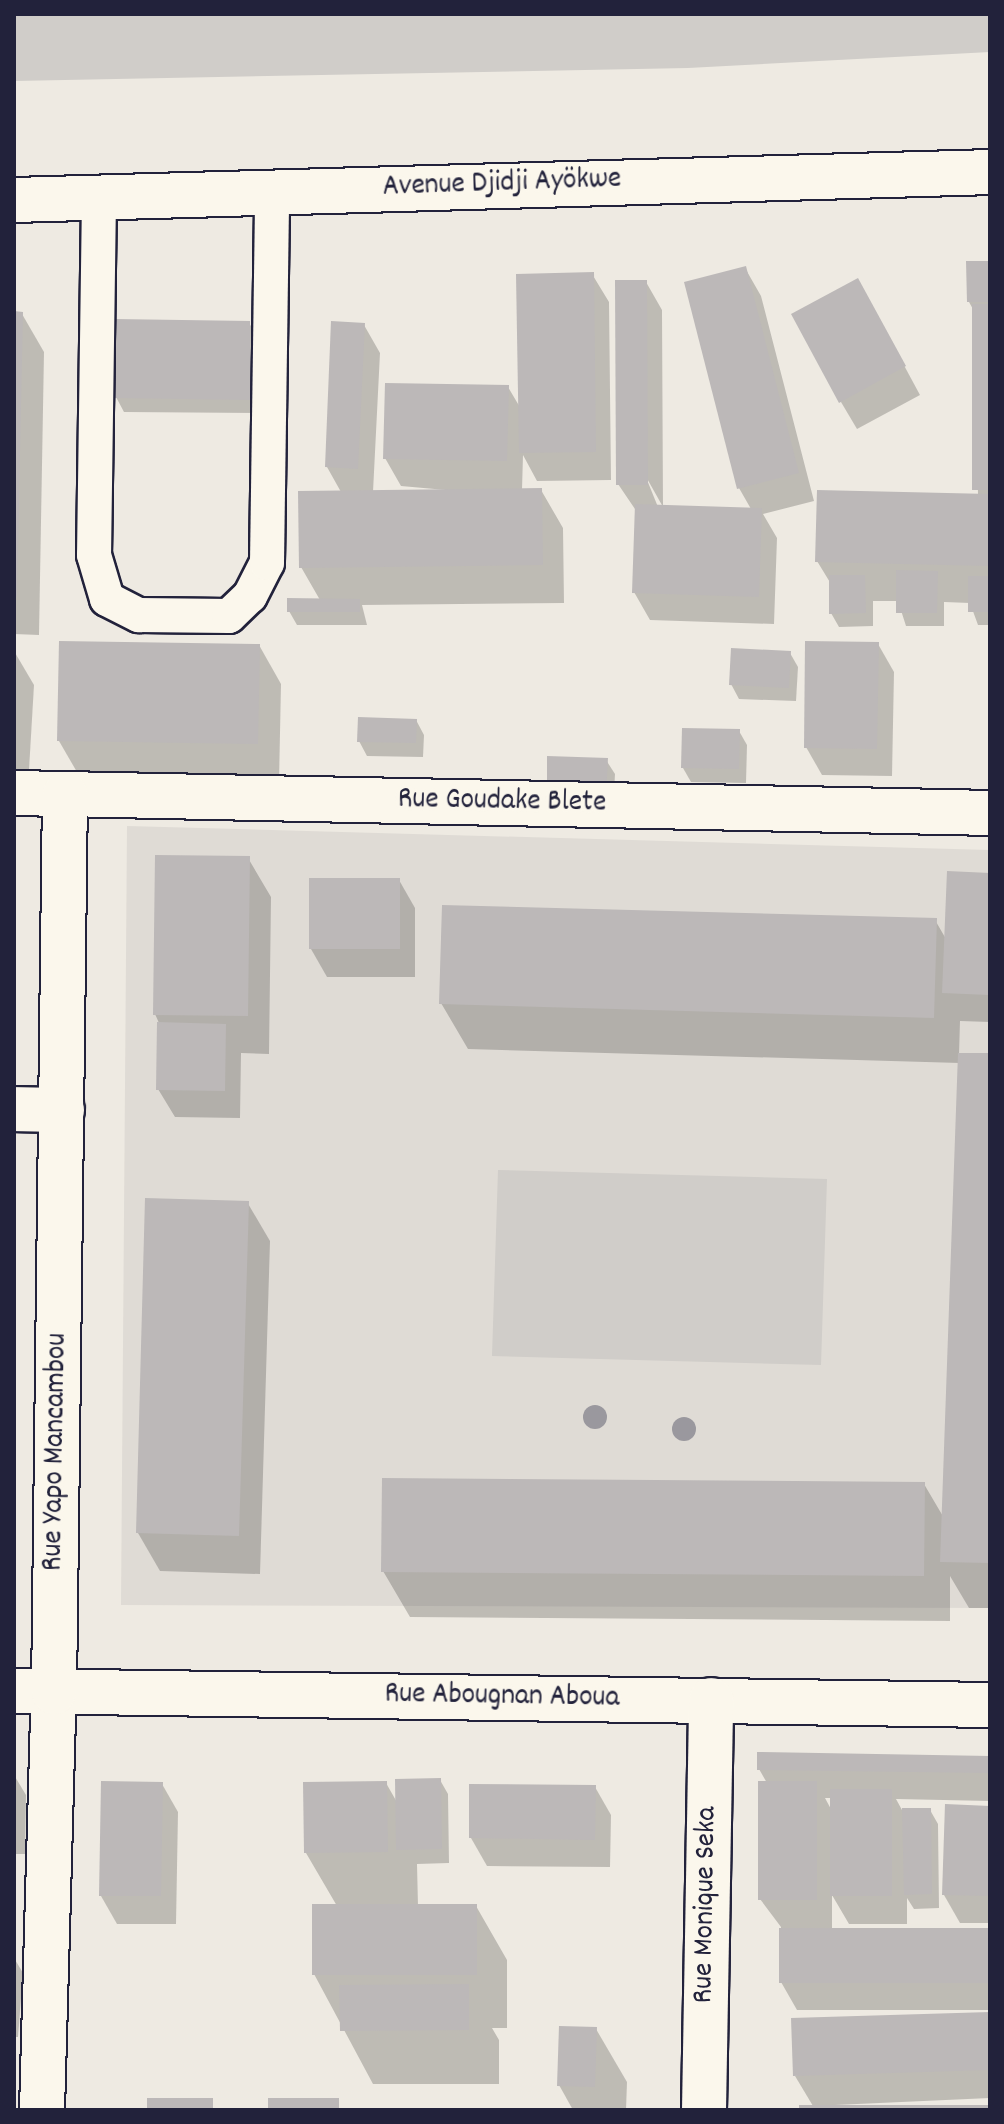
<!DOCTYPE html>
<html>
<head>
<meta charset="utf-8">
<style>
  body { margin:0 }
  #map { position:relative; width:1004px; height:2124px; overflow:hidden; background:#eeeae2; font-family:Dekko,sans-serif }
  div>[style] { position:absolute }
  .built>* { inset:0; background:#dfdbd5 }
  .green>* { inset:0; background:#d0cdc9 }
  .shadow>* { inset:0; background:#0003 }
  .building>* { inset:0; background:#bcb8b8 }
  .roads { filter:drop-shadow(2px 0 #22223b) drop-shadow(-2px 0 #22223b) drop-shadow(0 2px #22223b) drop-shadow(0 -2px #22223b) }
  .service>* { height:34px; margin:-17px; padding:0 17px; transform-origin:17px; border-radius:17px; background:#fbf7ec }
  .minor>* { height:44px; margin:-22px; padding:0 22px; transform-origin:22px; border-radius:22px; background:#fbf7ec }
  .tertiary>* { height:44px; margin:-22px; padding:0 22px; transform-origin:22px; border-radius:22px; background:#fbf7ec }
  .trees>* { width:24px; height:24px; margin:-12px; border-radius:50%; background:#9a989e }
  span { translate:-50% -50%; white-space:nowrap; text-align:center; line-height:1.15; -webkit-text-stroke:7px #fbf7ec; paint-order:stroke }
  .street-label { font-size:30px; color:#22223b }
  .frame { position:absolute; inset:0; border:16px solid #22223b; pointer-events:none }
</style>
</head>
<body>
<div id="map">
  <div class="built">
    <div style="clip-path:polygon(127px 826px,990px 850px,990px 1608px,121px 1605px)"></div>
  </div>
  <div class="green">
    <div style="clip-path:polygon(14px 14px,990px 14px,990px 52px,688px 68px,14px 81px)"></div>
    <div style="clip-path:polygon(498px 1170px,827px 1179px,821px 1365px,492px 1356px)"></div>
  </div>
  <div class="shadow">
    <div style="clip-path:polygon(990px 263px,990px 625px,978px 625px,970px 603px,944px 602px,944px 626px,906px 626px,898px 601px,873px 601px,873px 626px,839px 627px,831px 613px,831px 584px,817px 561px,978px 495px,974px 311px,969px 302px)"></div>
    <div style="clip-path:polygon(evenodd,745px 268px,761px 296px,814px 501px,763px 514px,777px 538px,774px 624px,650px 620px,634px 592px,637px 512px,618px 484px,646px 282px,662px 310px,663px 507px,751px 509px,739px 488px,745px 268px,645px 475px,663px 507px,658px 507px,645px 475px)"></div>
    <div style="clip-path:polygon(592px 274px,609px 302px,611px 480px,537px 481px,523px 455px,522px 490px,541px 490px,563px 528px,564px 603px,362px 605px,367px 625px,297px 625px,289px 611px,320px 600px,301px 567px,341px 492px,327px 467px,364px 325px,380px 353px,373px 492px,457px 491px,401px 486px,385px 458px,508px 387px,521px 409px)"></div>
    <div style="clip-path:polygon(873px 308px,920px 395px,857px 429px,841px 402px)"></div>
    <div style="clip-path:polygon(14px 313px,22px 314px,44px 352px,39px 635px,14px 634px)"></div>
    <div style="clip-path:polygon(249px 323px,258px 337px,257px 413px,124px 412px,116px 397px)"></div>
    <div style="clip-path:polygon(878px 644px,894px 672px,892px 776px,822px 775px,806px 747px)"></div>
    <div style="clip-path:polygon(259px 645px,281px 684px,279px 782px,81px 779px,59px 741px)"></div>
    <div style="clip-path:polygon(14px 651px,34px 685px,29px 770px,14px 769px)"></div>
    <div style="clip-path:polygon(790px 653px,798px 667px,796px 701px,739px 699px,731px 684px)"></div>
    <div style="clip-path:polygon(416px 720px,424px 735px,423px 757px,367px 756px,359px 741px)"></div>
    <div style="clip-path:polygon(739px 731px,747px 745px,746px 783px,691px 782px,683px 768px)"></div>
    <div style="clip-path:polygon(606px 760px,615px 774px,613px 810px,557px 807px)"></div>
    <div style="clip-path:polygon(248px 858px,271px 897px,269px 1054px,241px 1053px,240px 1118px,175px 1117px,158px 1089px,159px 1023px,155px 1014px)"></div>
    <div style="clip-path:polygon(949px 873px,990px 875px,990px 1022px,960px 1021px,959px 1055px,990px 1055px,990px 1608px,969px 1608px,950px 1576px,950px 1621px,410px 1617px,383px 1571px,924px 1484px,944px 1518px,960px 1063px,468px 1049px,441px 1003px,935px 920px,946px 939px)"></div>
    <div style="clip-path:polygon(399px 880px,415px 908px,415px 977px,327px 977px,311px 949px)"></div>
    <div style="clip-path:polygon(247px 1202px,270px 1241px,260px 1574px,160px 1571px,138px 1533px)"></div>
    <div style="clip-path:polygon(evenodd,990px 1758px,990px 1801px,896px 1799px,902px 1810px,930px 1810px,938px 1824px,939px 1908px,914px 1909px,907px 1898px,907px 1924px,849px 1924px,832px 1895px,832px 1930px,990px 1930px,990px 2010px,797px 2010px,781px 1982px,781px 1927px,760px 1899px,767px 1783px,759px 1769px,990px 1758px,825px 1798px,832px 1798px,832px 1811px,825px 1798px)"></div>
    <div style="clip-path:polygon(14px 1775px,26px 1795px,25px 1854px,14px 1854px)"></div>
    <div style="clip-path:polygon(440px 1780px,448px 1794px,449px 1863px,417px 1864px,418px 1906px,476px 1906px,507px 1960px,507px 2028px,492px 2028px,499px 2040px,499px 2084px,373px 2084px,314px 1974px,337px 1906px,306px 1853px,386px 1783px,398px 1804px)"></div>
    <div style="clip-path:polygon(162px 1784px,178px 1812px,176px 1924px,117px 1924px,101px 1896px)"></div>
    <div style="clip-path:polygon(595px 1787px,611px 1815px,610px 1867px,487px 1866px,471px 1838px)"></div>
    <div style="clip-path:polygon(990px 1808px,990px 1923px,960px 1923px,944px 1895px)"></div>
    <div style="clip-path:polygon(14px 1958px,23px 1973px,18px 2037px,14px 2037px)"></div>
    <div style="clip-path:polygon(990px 2014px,990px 2098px,813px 2106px,795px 2076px)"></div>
    <div style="clip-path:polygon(596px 2029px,627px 2082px,626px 2110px,573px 2110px,559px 2085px)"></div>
  </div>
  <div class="building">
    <div style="clip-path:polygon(966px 261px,990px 261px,990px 302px,967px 302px)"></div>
    <div style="clip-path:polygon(746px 266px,799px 473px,737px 489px,684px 282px)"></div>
    <div style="clip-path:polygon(594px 272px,596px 452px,519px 453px,516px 274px)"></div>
    <div style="clip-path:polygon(858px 278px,906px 366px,839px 403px,791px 314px)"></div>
    <div style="clip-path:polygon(615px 280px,647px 280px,648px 485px,616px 485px)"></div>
    <div style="clip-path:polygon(972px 304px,990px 304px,990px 490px,972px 490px)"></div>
    <div style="clip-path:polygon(14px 311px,23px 312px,17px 597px,14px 597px)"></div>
    <div style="clip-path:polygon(114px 319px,250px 321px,250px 400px,114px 398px)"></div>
    <div style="clip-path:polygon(331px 321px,365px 323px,358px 469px,325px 467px)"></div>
    <div style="clip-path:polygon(385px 383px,509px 385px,507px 461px,383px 459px)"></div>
    <div style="clip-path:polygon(542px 488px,543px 565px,299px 568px,298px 491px)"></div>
    <div style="clip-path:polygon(817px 490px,990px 494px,990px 566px,815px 562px)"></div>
    <div style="clip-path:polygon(635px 504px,762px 508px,759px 597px,632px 593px)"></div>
    <div style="clip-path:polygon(896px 570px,938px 571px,937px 613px,896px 613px)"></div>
    <div style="clip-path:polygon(829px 575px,865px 575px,866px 613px,829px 614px)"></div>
    <div style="clip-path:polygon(968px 576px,990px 576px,990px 612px,968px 612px)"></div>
    <div style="clip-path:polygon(287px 598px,360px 599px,360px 612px,287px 612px)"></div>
    <div style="clip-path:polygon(59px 641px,260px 644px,258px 744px,57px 741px)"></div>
    <div style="clip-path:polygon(805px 641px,879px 642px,877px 749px,804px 748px)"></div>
    <div style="clip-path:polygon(731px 648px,791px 651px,789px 688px,729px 685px)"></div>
    <div style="clip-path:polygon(358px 717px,417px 719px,416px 743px,357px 742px)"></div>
    <div style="clip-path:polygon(682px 728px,740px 729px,739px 769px,681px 768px)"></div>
    <div style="clip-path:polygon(547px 756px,608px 758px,606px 796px,547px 794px)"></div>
    <div style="clip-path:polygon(155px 855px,250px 856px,248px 1016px,153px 1015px)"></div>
    <div style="clip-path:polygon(947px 871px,990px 873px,989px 995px,942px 993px)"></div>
    <div style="clip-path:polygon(309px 878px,400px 878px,400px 949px,309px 949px)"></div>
    <div style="clip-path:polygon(442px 905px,937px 918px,934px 1018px,439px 1004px)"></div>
    <div style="clip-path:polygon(157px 1022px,226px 1024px,225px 1091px,156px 1090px)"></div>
    <div style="clip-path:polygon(958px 1053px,990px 1053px,990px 1563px,940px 1562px)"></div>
    <div style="clip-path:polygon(145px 1198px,249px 1201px,239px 1536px,136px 1533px)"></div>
    <div style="clip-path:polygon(382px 1478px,925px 1482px,924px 1576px,381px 1572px)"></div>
    <div style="clip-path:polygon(757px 1752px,990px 1756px,990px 1773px,757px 1770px)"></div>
    <div style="clip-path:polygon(441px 1778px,442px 1849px,396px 1850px,395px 1779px)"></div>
    <div style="clip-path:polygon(101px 1781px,163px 1782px,161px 1896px,99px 1896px)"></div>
    <div style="clip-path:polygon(387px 1781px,388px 1852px,304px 1853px,303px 1782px)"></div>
    <div style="clip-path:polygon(758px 1781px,817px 1781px,817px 1900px,758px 1900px)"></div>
    <div style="clip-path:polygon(469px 1784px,596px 1785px,595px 1840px,469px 1838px)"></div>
    <div style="clip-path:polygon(830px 1789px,892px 1789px,892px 1896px,830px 1896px)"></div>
    <div style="clip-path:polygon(945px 1804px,990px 1806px,990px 1896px,942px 1895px)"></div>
    <div style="clip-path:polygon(902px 1808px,931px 1808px,932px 1894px,904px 1895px)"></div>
    <div style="clip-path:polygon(312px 1904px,477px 1904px,477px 1975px,312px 1975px)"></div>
    <div style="clip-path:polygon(779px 1928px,990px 1928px,990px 1983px,779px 1983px)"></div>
    <div style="clip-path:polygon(469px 1984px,469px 2030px,340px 2031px,339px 1985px)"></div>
    <div style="clip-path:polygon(990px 2012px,990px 2070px,793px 2076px,791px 2018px)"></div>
    <div style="clip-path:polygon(559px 2026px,597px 2027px,595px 2087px,557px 2086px)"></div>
    <div style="clip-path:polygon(147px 2098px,213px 2098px,213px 2110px,147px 2110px)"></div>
    <div style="clip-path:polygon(268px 2098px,339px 2098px,339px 2110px,268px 2110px)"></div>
    <div style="clip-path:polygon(799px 2105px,990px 2105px,990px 2110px,799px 2110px)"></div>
  </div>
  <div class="roads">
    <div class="service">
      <div style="left:99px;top:198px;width:357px;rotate:90.8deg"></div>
      <div style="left:94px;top:555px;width:46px;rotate:73.5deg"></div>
      <div style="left:107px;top:599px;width:36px;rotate:27deg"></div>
      <div style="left:139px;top:615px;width:90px;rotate:0.6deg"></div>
      <div style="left:229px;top:616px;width:29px;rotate:-44deg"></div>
      <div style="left:250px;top:596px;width:37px;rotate:-63deg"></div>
      <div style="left:267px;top:563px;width:369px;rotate:-89.2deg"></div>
    </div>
    <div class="minor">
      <div style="left:14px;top:793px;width:976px;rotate:1.17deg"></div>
      <div style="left:14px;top:1109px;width:48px;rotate:1.2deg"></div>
      <div style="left:14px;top:1691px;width:976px;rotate:0.82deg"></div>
      <div style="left:42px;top:2110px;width:418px;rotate:-88.4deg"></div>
      <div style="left:54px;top:1692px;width:898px;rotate:-89.3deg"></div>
      <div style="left:704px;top:2110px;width:410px;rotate:-89deg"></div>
    </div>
    <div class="tertiary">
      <div style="left:14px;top:200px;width:976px;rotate:-1.64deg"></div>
    </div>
  </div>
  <div class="trees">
    <div style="left:595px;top:1417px"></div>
    <div style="left:684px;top:1429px"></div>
  </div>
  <div class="street-label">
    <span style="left:502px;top:185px;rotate:-2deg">Avenue Djidji Ayökwe</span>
    <span style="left:502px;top:803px;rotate:1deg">Rue Goudake Blete</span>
    <span style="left:57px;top:1452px;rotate:-89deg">Rue Yapo Mancambou</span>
    <span style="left:502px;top:1698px;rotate:1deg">Rue Abougnan Aboua</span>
    <span style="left:707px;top:1905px;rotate:-89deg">Rue Monique Seka</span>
  </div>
  <div class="frame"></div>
</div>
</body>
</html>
